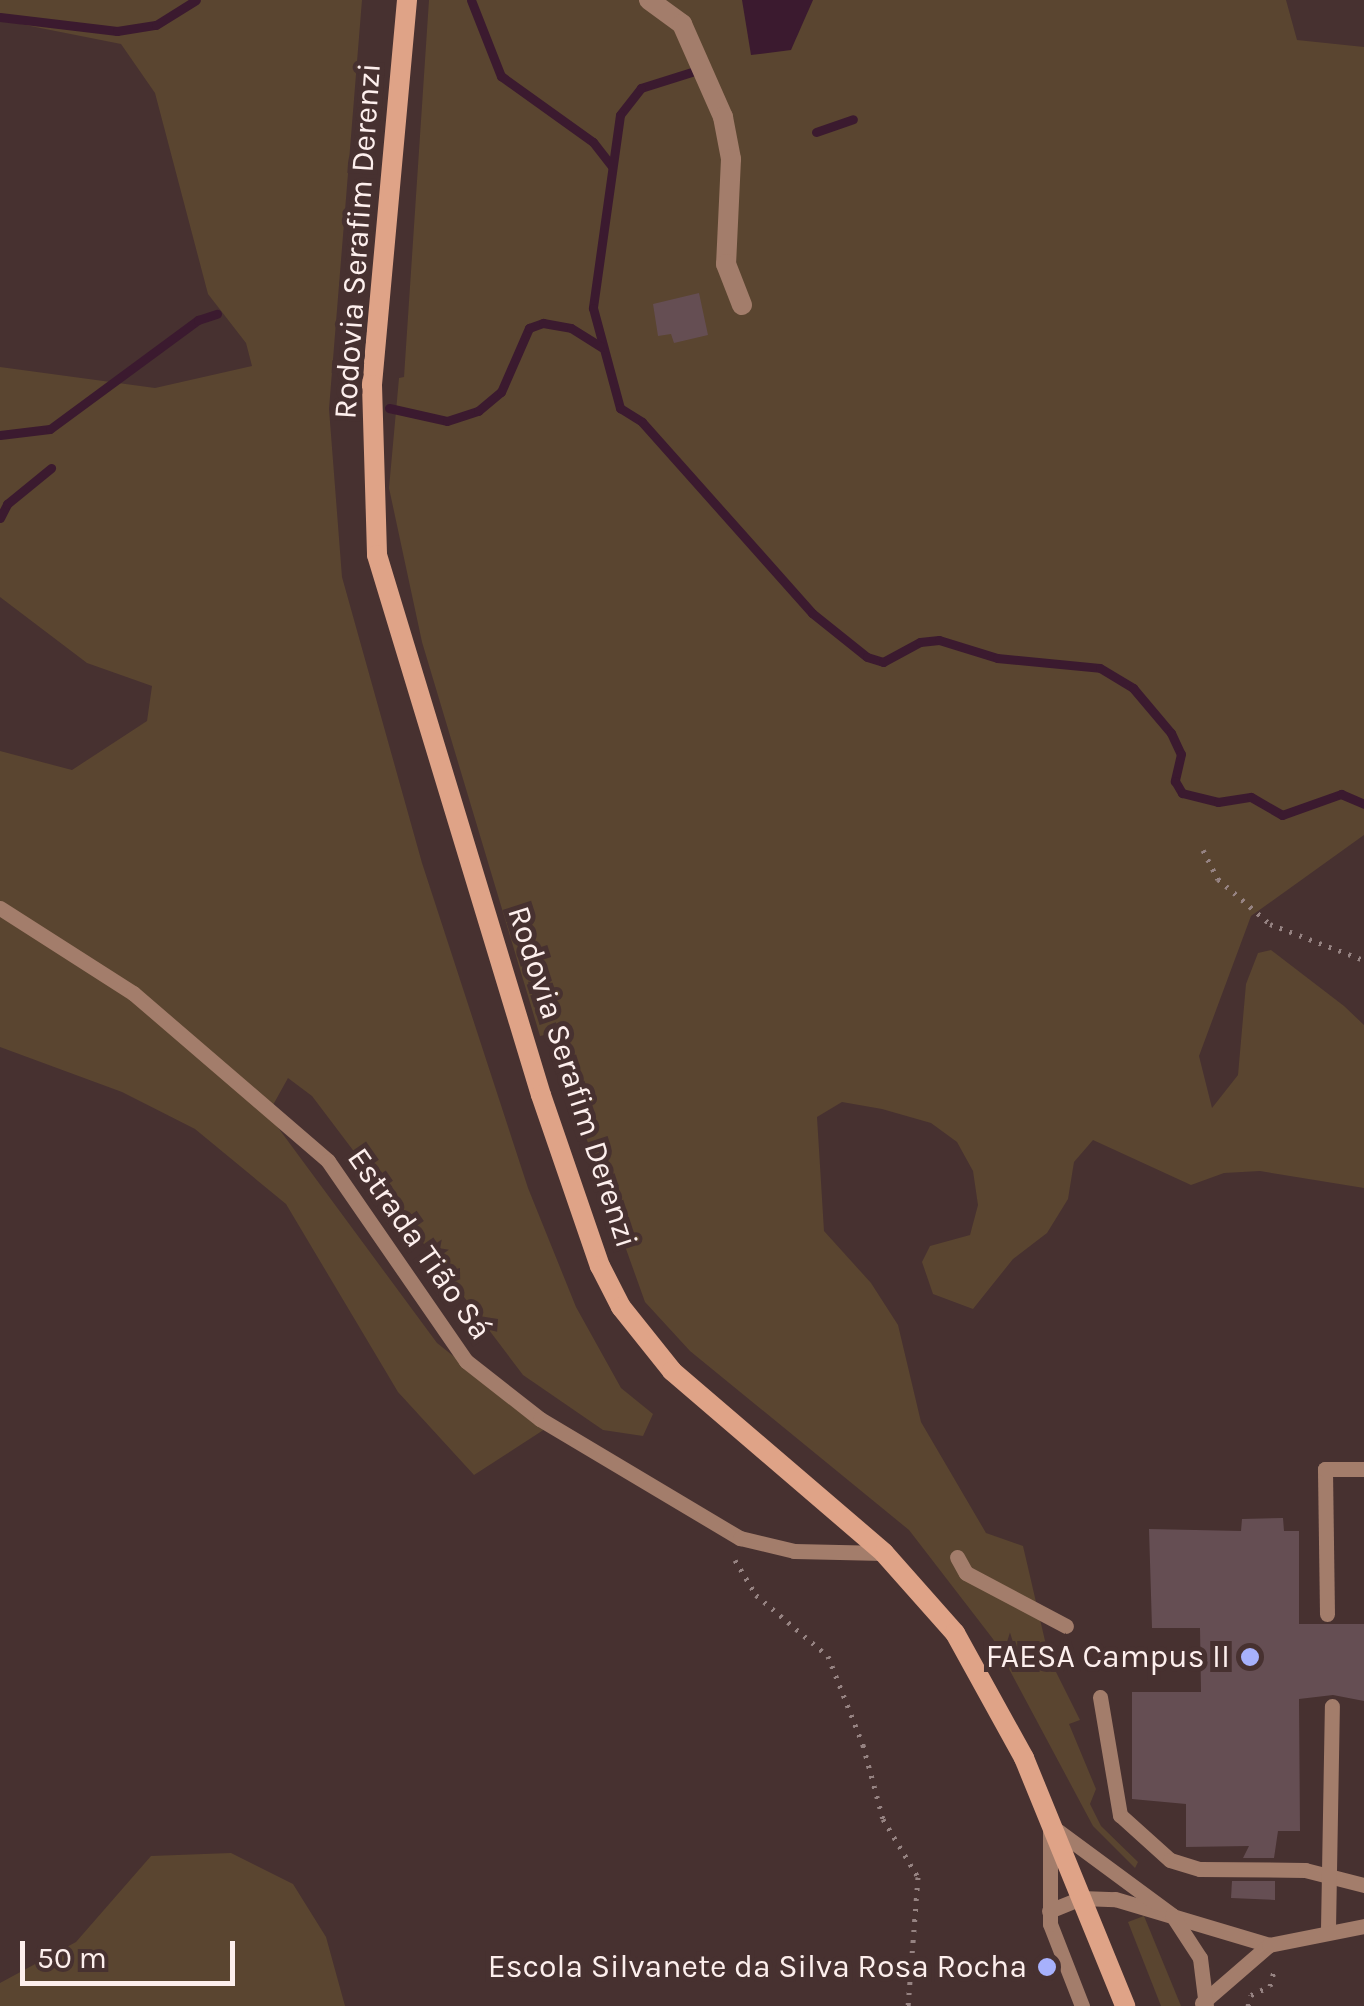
<!DOCTYPE html>
<html>
<head>
<meta charset="utf-8">
<style>
  body { margin:0 }
  #map { position:relative; width:1364px; height:2006px; overflow:hidden; background:#473130; font-family:Karla,sans-serif }
  div>[style] { position:absolute }
  .green>* { inset:0; background:#5a4530 }
  .water>* { inset:0; background:#3b1a2f }
  .stream>* { height:9px; margin:-4.5px; padding:0 4.5px; transform-origin:4.5px; border-radius:4.5px; background:#3b1a2f }
  .building>* { inset:0; background:#654e53 }
  .path>* { height:5px; margin-top:-2.5px; transform-origin:0; background:repeating-linear-gradient(90deg,#968382 0 2.5px,transparent 0 10.5px) }
  .lane>* { height:15px; margin:-7.5px; padding:0 7.5px; transform-origin:7.5px; border-radius:7.5px; background:#a37d6b }
  .street>* { height:20px; margin:-10px; padding:0 10px; transform-origin:10px; border-radius:10px; background:#a37d6b }
  .secondary>* { height:20px; margin:-10px; padding:0 10px; transform-origin:10px; border-radius:10px; background:#dfa387 }
  .dots>* { width:28px; height:28px; translate:-50% -50%; box-sizing:border-box; border:5px solid #473130; border-radius:50% }
  span { translate:-50% -50%; white-space:nowrap; text-align:center; line-height:1.15; -webkit-text-stroke:10px #473130; paint-order:stroke }
  .street-label { font-size:32px; color:#fdefed }
  .poi-label { font-size:32px; color:#fdefed }
  .right { translate:-100% -50%; text-align:right }
  .scale { position:absolute; left:20px; top:1941px; width:215px; height:45px; box-sizing:border-box; border:5px solid #fdefed; border-top:0; padding-left:12px; font-size:30px; line-height:35px; white-space:nowrap; color:#fdefed; -webkit-text-stroke:8px #473130; paint-order:stroke }
</style>
</head>
<body>
<div id="map">
  <div class="green">
    <div style="clip-path:polygon(0 0,362px 0,329px 409px,342px 577px,422px 863px,528px 1188px,576px 1307px,621px 1388px,653px 1414px,643px 1436px,603px 1430px,523px 1375px,312px 1096px,288px 1078px,268px 1114px,437px 1343px,545px 1429px,474px 1475px,398px 1392px,286px 1204px,195px 1129px,122px 1092px,0 1047px,0 751px,72px 770px,147px 721px,152px 686px,87px 663px,0 597px,0 367px,155px 388px,252px 366px,246px 343px,208px 294px,155px 93px,121px 44px,0 20px)"></div>
    <div style="clip-path:polygon(429px 0,1286px 0,1297px 40px,1364px 47px,1364px 835px,1251px 916px,1199px 1056px,1212px 1108px,1238px 1075px,1246px 984px,1258px 953px,1271px 950px,1344px 1006px,1364px 1025px,1364px 1188px,1260px 1171px,1224px 1173px,1191px 1185px,1093px 1140px,1074px 1162px,1068px 1199px,1047px 1233px,1013px 1259px,973px 1309px,933px 1294px,922px 1262px,930px 1246px,970px 1235px,978px 1205px,973px 1171px,957px 1142px,931px 1123px,882px 1109px,842px 1102px,817px 1117px,824px 1231px,871px 1283px,898px 1325px,921px 1422px,986px 1533px,1023px 1546px,1049px 1658px,1080px 1720px,1069px 1724px,1096px 1789px,1090px 1804px,1101px 1826px,1138px 1862px,1135px 1868px,1093px 1826px,993px 1639px,909px 1530px,690px 1351px,645px 1302px,549px 1034px,540px 1036px,422px 642px,389px 488px,399px 378px,404px 377px)"></div>
    <div style="clip-path:polygon(231px 1853px,293px 1884px,326px 1937px,345px 2006px,0 2006px,0 1983px,76px 1942px,151px 1856px)"></div>
    <div style="clip-path:polygon(1144px 1916px,1181px 2006px,1161px 2006px,1128px 1922px)"></div>
  </div>
  <div class="water">
    <div style="clip-path:polygon(813px 0,791px 50px,751px 55px,742px 0)"></div>
  </div>
  <div class="stream">
    <div style="left:471px;top:0;width:82px;rotate:68.5deg"></div>
    <div style="left:501px;top:76px;width:113px;rotate:35.7deg"></div>
    <div style="left:593px;top:142px;width:31px;rotate:52deg"></div>
    <div style="left:0;top:17px;width:118px;rotate:6.8deg"></div>
    <div style="left:117px;top:31px;width:39px;rotate:-9deg"></div>
    <div style="left:156px;top:25px;width:47px;rotate:-32deg"></div>
    <div style="left:698px;top:70px;width:60px;rotate:162.5deg"></div>
    <div style="left:641px;top:88px;width:34px;rotate:128deg"></div>
    <div style="left:620px;top:115px;width:195px;rotate:98deg"></div>
    <div style="left:593px;top:308px;width:104px;rotate:74.9deg"></div>
    <div style="left:620px;top:408px;width:26px;rotate:32deg"></div>
    <div style="left:642px;top:422px;width:256px;rotate:48.3deg"></div>
    <div style="left:812px;top:613px;width:70px;rotate:38.7deg"></div>
    <div style="left:867px;top:657px;width:17px;rotate:17deg"></div>
    <div style="left:883px;top:662px;width:42px;rotate:-28.4deg"></div>
    <div style="left:920px;top:642px;width:19px;rotate:-6deg"></div>
    <div style="left:939px;top:640px;width:61px;rotate:17.2deg"></div>
    <div style="left:997px;top:658px;width:103px;rotate:5.5deg"></div>
    <div style="left:1100px;top:668px;width:39px;rotate:31deg"></div>
    <div style="left:1133px;top:688px;width:59px;rotate:49.8deg"></div>
    <div style="left:1171px;top:733px;width:23px;rotate:65deg"></div>
    <div style="left:1181px;top:754px;width:28px;rotate:103deg"></div>
    <div style="left:1175px;top:781px;width:14px;rotate:60deg"></div>
    <div style="left:1182px;top:793px;width:37px;rotate:14deg"></div>
    <div style="left:1218px;top:802px;width:33px;rotate:-9deg"></div>
    <div style="left:1251px;top:797px;width:36px;rotate:30deg"></div>
    <div style="left:1282px;top:815px;width:63px;rotate:-19.6deg"></div>
    <div style="left:1341px;top:794px;width:25px;rotate:23deg"></div>
    <div style="left:816px;top:132px;width:39px;rotate:-19deg"></div>
    <div style="left:389px;top:408px;width:59px;rotate:12.6deg"></div>
    <div style="left:447px;top:421px;width:33px;rotate:-18deg"></div>
    <div style="left:478px;top:411px;width:30px;rotate:-40deg"></div>
    <div style="left:501px;top:392px;width:70px;rotate:-66.4deg"></div>
    <div style="left:529px;top:328px;width:15px;rotate:-20deg"></div>
    <div style="left:543px;top:323px;width:28px;rotate:10deg"></div>
    <div style="left:571px;top:328px;width:36px;rotate:32deg"></div>
    <div style="left:0;top:435px;width:50px;rotate:-6.8deg"></div>
    <div style="left:50px;top:429px;width:184px;rotate:-36.4deg"></div>
    <div style="left:198px;top:320px;width:20px;rotate:-18deg"></div>
    <div style="left:0;top:518px;width:16px;rotate:-63deg"></div>
    <div style="left:7px;top:504px;width:57px;rotate:-39.3deg"></div>
  </div>
  <div class="building">
    <div style="clip-path:polygon(699px 293px,708px 335px,674px 343px,671px 334px,658px 336px,653px 304px)"></div>
    <div style="clip-path:polygon(1283px 1518px,1284px 1531px,1299px 1531px,1299px 1624px,1364px 1624px,1364px 1701px,1333px 1695px,1299px 1699px,1300px 1831px,1278px 1831px,1274px 1858px,1243px 1858px,1249px 1846px,1186px 1847px,1186px 1804px,1132px 1799px,1132px 1692px,1201px 1692px,1200px 1628px,1152px 1628px,1149px 1529px,1241px 1531px,1242px 1519px)"></div>
    <div style="clip-path:polygon(1275px 1881px,1275px 1900px,1231px 1898px,1232px 1881px)"></div>
  </div>
  <div class="path">
    <div style="left:1203px;top:850px;width:33px;rotate:63deg"></div>
    <div style="left:1218px;top:879px;width:69px;rotate:40.9deg"></div>
    <div style="left:1270px;top:924px;width:101px;rotate:21deg"></div>
    <div style="left:735px;top:1560px;width:41px;rotate:59deg"></div>
    <div style="left:756px;top:1595px;width:94px;rotate:40.3deg"></div>
    <div style="left:828px;top:1656px;width:96px;rotate:68.5deg"></div>
    <div style="left:863px;top:1745px;width:77px;rotate:74.9deg"></div>
    <div style="left:883px;top:1819px;width:68px;rotate:58.9deg"></div>
    <div style="left:918px;top:1877px;width:129px;rotate:94.4deg"></div>
    <div style="left:1248px;top:2006px;width:11px;rotate:-75deg"></div>
    <div style="left:1251px;top:1995px;width:21px;rotate:-25deg"></div>
    <div style="left:1270px;top:1986px;width:16px;rotate:-75deg"></div>
  </div>
  <div class="lane">
    <div style="left:0;top:908px;width:158px;rotate:32.6deg"></div>
    <div style="left:133px;top:993px;width:257px;rotate:40.7deg"></div>
    <div style="left:328px;top:1161px;width:243px;rotate:55.4deg"></div>
    <div style="left:466px;top:1361px;width:94px;rotate:38.1deg"></div>
    <div style="left:540px;top:1419px;width:233px;rotate:30.8deg"></div>
    <div style="left:740px;top:1538px;width:56px;rotate:13.5deg"></div>
    <div style="left:794px;top:1551px;width:90px;rotate:1.3deg"></div>
    <div style="left:957px;top:1557px;width:18px;rotate:61deg"></div>
    <div style="left:966px;top:1573px;width:113px;rotate:27.9deg"></div>
    <div style="left:1327px;top:1614px;width:145px;rotate:-90.8deg"></div>
    <div style="left:1325px;top:1469px;width:39px"></div>
    <div style="left:1100px;top:1697px;width:120px;rotate:80.4deg"></div>
    <div style="left:1120px;top:1815px;width:67px;rotate:42deg"></div>
    <div style="left:1170px;top:1860px;width:31px;rotate:17deg"></div>
    <div style="left:1200px;top:1869px;width:105px;rotate:0.5deg"></div>
    <div style="left:1305px;top:1870px;width:61px;rotate:14.3deg"></div>
    <div style="left:1049px;top:1911px;width:35px;rotate:-22deg"></div>
    <div style="left:1081px;top:1898px;width:34px;rotate:2deg"></div>
    <div style="left:1115px;top:1899px;width:161px;rotate:16.6deg"></div>
    <div style="left:1328px;top:1929px;width:223px;rotate:-89deg"></div>
    <div style="left:1202px;top:2003px;width:89px;rotate:-40.9deg"></div>
    <div style="left:1269px;top:1945px;width:97px;rotate:-11.3deg"></div>
    <div style="left:1082px;top:2006px;width:88px;rotate:-111.3deg"></div>
    <div style="left:1050px;top:1924px;width:99px;rotate:-90deg"></div>
    <div style="left:1050px;top:1825px;width:152px;rotate:36.4deg"></div>
    <div style="left:1172px;top:1915px;width:51px;rotate:56.9deg"></div>
    <div style="left:1200px;top:1958px;width:48px;rotate:82.9deg"></div>
  </div>
  <div class="street">
    <div style="left:649px;top:0;width:41px;rotate:36deg"></div>
    <div style="left:682px;top:24px;width:102px;rotate:66.2deg"></div>
    <div style="left:723px;top:117px;width:43px;rotate:79.2deg"></div>
    <div style="left:731px;top:159px;width:105px;rotate:92.7deg"></div>
    <div style="left:726px;top:264px;width:44px;rotate:68.7deg"></div>
  </div>
  <div class="secondary">
    <div style="left:407px;top:0;width:387px;rotate:95.2deg"></div>
    <div style="left:372px;top:385px;width:170px;rotate:88.3deg"></div>
    <div style="left:377px;top:555px;width:564px;rotate:73.11deg"></div>
    <div style="left:541px;top:1095px;width:181px;rotate:71deg"></div>
    <div style="left:600px;top:1266px;width:46px;rotate:62.9deg"></div>
    <div style="left:621px;top:1307px;width:82px;rotate:51.4deg"></div>
    <div style="left:672px;top:1371px;width:279px;rotate:40.6deg"></div>
    <div style="left:884px;top:1553px;width:107px;rotate:48.4deg"></div>
    <div style="left:955px;top:1633px;width:143px;rotate:61.1deg"></div>
    <div style="left:1024px;top:1758px;width:268px;rotate:67.8deg"></div>
  </div>
  <div class="dots">
    <div style="left:1250px;top:1657px;background:#a7b1fc"></div>
    <div style="left:1047px;top:1967px;background:#a7b1fc"></div>
  </div>
  <div class="street-label">
    <span style="left:358px;top:241px;rotate:-86deg">Rodovia Serafim Derenzi</span>
    <span style="left:572px;top:1077px;rotate:72deg">Rodovia Serafim Derenzi</span>
    <span style="left:419px;top:1244px;rotate:55deg">Estrada Tião Sá</span>
  </div>
  <div class="poi-label">
    <span class="right" style="left:1230px;top:1657px">FAESA Campus II</span>
    <span class="right" style="left:1027px;top:1967px">Escola Silvanete da Silva Rosa Rocha</span>
  </div>
  <div class="scale">50 m</div>
</div>
</body>
</html>
